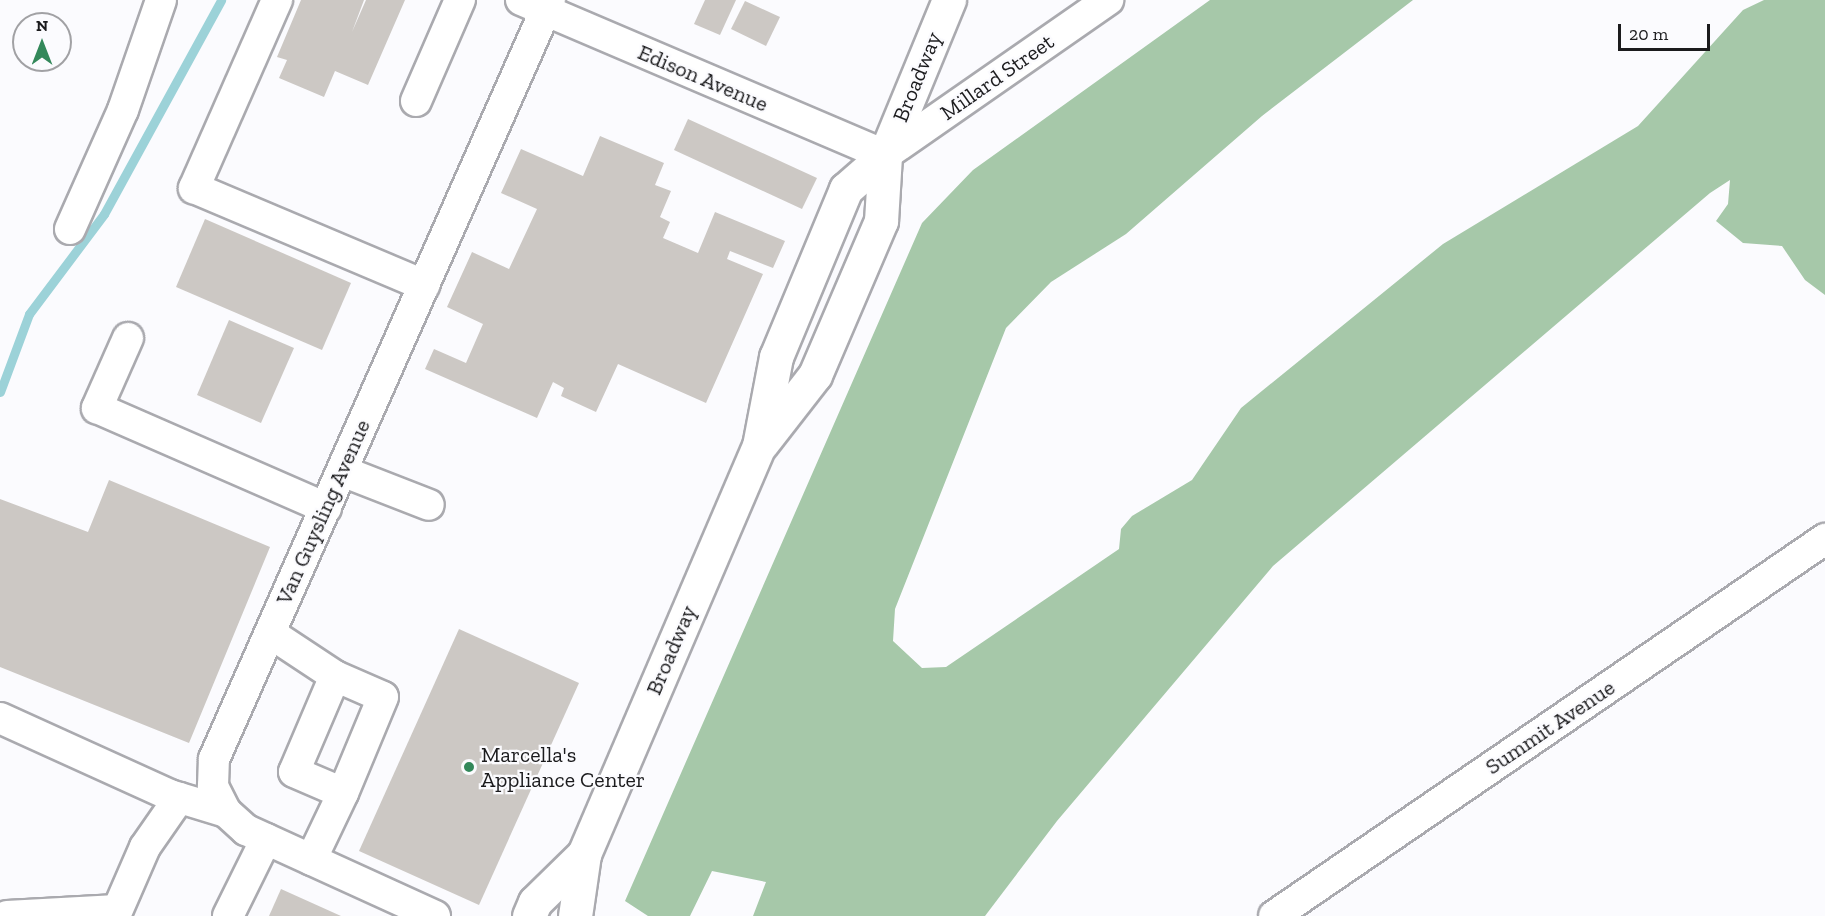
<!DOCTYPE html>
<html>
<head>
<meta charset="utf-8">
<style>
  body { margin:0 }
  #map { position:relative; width:1825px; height:916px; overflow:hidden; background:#fbfbfe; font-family:"Zilla Slab",serif }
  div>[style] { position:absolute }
  .forest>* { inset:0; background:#a6c8a9 }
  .stream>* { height:9px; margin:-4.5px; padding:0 4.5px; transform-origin:4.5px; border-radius:4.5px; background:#9cd2d8 }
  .building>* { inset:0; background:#ccc8c4 }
  .roads { filter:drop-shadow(2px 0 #aaaaaf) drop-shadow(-2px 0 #aaaaaf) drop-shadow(0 2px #aaaaaf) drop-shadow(0 -2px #aaaaaf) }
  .minor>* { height:30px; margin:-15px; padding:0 15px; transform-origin:15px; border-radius:15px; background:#fff }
  .major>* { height:33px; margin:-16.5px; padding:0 16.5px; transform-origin:16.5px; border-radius:16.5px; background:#fff }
  .dots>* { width:16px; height:16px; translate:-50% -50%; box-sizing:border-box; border:3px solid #fbfbfe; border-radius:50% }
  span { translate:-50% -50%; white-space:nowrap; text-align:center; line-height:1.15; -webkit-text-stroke:4.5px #fbfbfe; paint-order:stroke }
  .street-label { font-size:22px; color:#1b1b1d }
  .poi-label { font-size:22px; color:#1b1b1d }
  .left { translate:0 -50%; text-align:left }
  .north { position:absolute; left:12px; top:12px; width:60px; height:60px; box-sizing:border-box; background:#fbfbfe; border:2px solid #a1a1a4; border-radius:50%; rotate:0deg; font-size:16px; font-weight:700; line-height:24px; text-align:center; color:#1b1b1d }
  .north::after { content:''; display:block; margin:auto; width:21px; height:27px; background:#33885a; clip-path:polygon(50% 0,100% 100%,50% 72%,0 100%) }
  .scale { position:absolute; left:1618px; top:24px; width:92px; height:27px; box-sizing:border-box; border:3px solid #1b1b1d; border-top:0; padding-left:8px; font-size:18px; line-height:21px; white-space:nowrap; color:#1b1b1d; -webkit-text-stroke:4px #fbfbfe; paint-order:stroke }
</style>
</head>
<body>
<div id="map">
  <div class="forest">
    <div style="clip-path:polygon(1210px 0,1413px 0,1262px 116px,1126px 234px,1051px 282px,1006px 328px,895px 609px,893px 641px,922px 668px,946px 667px,1119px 549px,1121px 529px,1132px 516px,1192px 480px,1241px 408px,1443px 244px,1638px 126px,1743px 10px,1764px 0,1825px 0,1825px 295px,1805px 280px,1782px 246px,1743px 243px,1716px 221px,1728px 204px,1730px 180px,1710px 193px,1273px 566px,1057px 821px,985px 916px,753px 916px,766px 882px,712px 871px,690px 916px,648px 916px,625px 901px,922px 223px,973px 170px)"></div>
  </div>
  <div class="stream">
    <div style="left:0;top:392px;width:83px;rotate:-69.6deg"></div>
    <div style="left:29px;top:314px;width:125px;rotate:-53.1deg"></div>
    <div style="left:104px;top:214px;width:244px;rotate:-61.3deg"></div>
  </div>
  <div class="building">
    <div style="clip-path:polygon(301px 0,364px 0,352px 32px,366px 0,405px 0,368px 85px,335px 71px,324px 97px,279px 78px,287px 60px,277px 57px)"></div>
    <div style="clip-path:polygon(705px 0,736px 0,720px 35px,694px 24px)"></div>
    <div style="clip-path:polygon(745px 1px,780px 17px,766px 46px,731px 29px)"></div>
    <div style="clip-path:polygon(688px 119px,817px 178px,802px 209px,674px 150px)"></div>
    <div style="clip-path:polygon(600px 136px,664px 163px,655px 185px,671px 191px,660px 217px,670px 222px,663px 238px,698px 253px,715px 212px,785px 241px,773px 268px,730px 251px,727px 259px,763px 274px,706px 403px,618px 364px,596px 412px,561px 396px,564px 388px,553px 382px,537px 418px,425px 369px,434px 349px,466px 363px,483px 324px,447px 307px,472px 252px,509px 269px,537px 209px,501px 193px,521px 149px,583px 176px)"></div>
    <div style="clip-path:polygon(205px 219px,351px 283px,322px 350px,176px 287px)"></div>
    <div style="clip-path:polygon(229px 320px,294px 348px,261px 423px,197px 395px)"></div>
    <div style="clip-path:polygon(109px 480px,270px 547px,189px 743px,0 667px,0 499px,88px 532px)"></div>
    <div style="clip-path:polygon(459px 629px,579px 683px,479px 905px,359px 851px)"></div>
    <div style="clip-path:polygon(281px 889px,341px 916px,269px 916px)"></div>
  </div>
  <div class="roads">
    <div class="minor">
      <div style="left:277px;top:0;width:206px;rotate:113.8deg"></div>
      <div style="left:194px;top:188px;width:250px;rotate:22.9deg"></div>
      <div style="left:521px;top:0;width:396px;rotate:23.1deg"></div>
      <div style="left:885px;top:155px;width:272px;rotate:-34.8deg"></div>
      <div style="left:416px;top:101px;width:110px;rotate:-66.5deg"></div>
      <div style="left:70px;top:229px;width:130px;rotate:-66deg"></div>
      <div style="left:123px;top:110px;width:116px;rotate:-70.9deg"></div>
      <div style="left:128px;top:338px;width:77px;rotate:113.9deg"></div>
      <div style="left:97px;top:408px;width:250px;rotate:23.6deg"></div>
      <div style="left:342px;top:471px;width:93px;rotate:21.3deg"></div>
      <div style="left:270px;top:633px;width:78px;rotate:33.5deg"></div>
      <div style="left:335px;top:676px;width:104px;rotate:113.1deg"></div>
      <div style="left:294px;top:772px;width:53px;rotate:23.2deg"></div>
      <div style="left:343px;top:793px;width:74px;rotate:115.5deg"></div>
      <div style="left:335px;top:676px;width:52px;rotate:23.6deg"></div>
      <div style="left:383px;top:697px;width:104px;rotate:112.6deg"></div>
      <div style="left:0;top:718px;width:187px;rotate:24.4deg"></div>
      <div style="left:170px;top:795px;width:59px;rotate:16.9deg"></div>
      <div style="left:7px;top:916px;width:110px;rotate:-3.1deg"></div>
      <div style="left:115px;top:916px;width:75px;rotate:-66.5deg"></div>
      <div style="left:145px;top:847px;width:60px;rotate:-55.2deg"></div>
      <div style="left:228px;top:916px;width:86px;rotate:-63.7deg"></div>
      <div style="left:435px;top:916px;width:208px;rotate:-155.5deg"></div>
      <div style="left:246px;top:830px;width:27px;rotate:-138deg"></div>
      <div style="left:226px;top:812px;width:29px;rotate:-117deg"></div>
      <div style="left:213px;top:786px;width:27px;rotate:-88deg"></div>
      <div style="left:214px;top:759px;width:830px;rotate:-66.12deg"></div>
      <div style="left:1274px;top:916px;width:668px;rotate:-34.38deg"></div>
    </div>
    <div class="major">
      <div style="left:762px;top:443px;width:86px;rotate:-52.1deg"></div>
      <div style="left:815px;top:375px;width:168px;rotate:-66.8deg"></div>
      <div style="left:881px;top:221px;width:66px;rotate:-86.5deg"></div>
      <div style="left:885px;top:155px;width:168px;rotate:-67.6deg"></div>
      <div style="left:529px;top:916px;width:15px;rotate:-67deg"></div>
      <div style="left:535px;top:902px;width:69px;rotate:-44.4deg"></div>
      <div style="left:575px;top:916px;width:63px;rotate:-81.7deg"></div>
      <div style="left:584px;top:854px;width:444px;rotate:-66.8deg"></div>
      <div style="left:759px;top:446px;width:91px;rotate:-79.2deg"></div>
      <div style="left:776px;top:357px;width:182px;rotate:-67.4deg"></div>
      <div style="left:846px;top:189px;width:52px;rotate:-41.1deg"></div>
    </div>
  </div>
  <div class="dots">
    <div style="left:469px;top:767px;background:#33885a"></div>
  </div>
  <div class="street-label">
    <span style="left:917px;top:77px;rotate:-68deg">Broadway</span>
    <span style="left:997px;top:77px;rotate:-35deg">Millard Street</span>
    <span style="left:703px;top:78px;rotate:23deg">Edison Avenue</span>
    <span style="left:323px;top:512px;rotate:-66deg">Van Guysling Avenue</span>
    <span style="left:671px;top:650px;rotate:-67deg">Broadway</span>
    <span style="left:1550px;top:727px;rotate:-34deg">Summit Avenue</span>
  </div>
  <div class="poi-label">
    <span class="left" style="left:481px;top:767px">Marcella's<br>Appliance Center</span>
  </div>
  <div class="north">N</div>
  <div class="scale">20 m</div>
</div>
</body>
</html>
